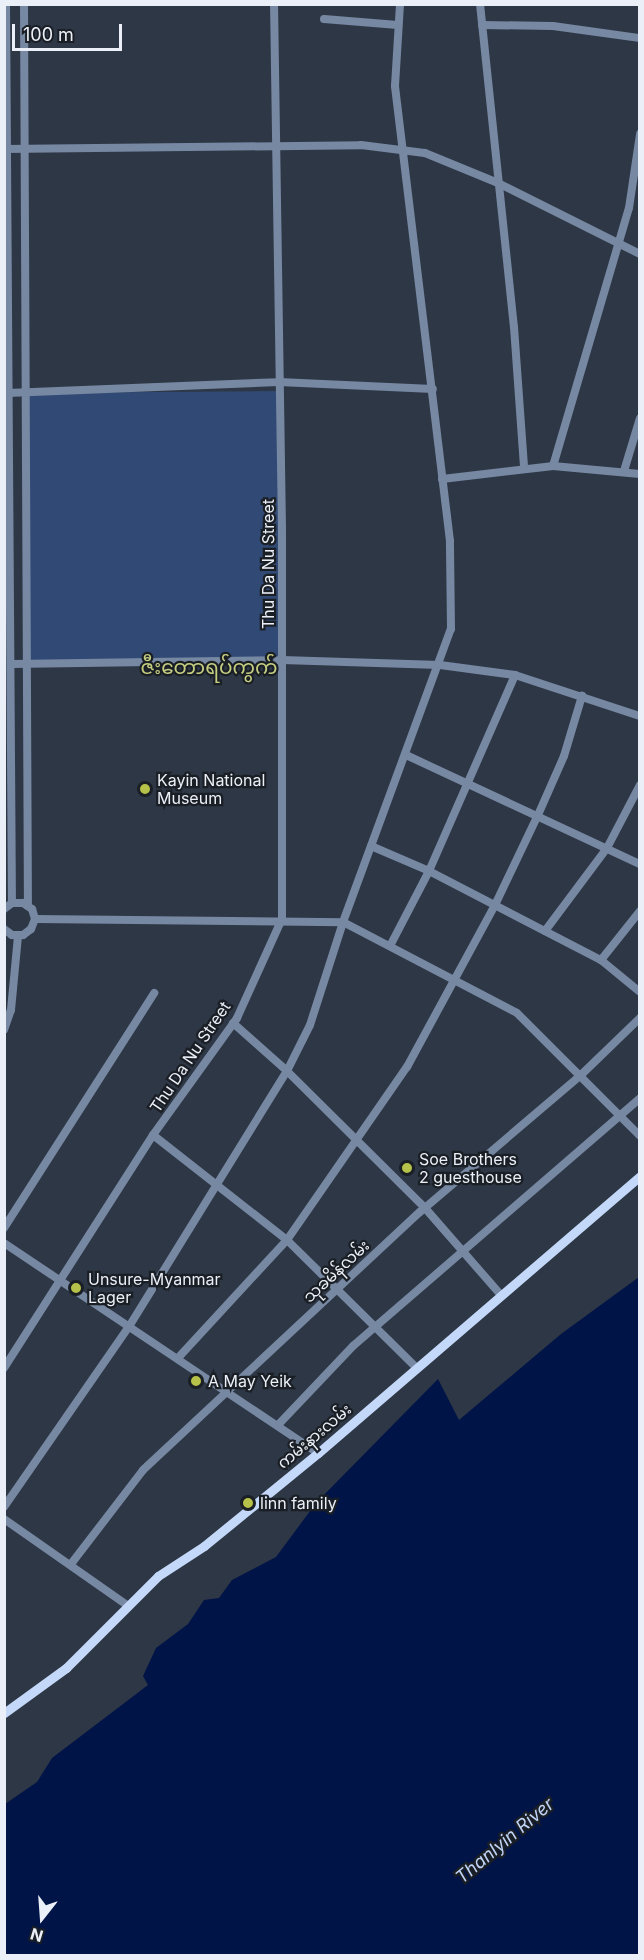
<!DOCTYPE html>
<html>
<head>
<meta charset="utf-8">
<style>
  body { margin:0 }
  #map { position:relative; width:644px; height:1960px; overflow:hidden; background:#2e3745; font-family:Inter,"Noto Sans Myanmar",sans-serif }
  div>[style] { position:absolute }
  .green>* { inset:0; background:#314a75 }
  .water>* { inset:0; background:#001447 }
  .minor>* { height:8px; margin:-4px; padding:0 4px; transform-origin:4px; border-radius:4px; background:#7788a3 }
  .major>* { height:9px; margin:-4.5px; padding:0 4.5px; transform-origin:4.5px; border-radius:4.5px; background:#c4d8f9 }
  .dots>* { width:16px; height:16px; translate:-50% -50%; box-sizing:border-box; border:3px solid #1a1e25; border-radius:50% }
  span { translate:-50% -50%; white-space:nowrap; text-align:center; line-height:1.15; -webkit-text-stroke:4.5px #1a1e25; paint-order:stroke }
  .street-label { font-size:16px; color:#eaeff8 }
  .poi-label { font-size:16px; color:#eaeff8 }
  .left { translate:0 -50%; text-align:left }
  .water-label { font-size:18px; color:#bfd3f5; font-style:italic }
  .quarter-label { font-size:20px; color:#c5cf82 }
  .frame { position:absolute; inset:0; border:6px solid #eaeff8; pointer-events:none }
  .north { position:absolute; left:12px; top:1888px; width:60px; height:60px; -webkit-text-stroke:4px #1a1e25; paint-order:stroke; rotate:197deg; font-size:16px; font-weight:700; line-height:24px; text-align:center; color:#eaeff8 }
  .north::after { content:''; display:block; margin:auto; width:21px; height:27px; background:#eaeff8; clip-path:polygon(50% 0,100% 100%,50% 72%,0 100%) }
  .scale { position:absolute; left:12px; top:24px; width:110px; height:27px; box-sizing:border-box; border:3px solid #eaeff8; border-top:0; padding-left:8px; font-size:18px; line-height:21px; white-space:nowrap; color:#eaeff8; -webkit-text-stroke:4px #1a1e25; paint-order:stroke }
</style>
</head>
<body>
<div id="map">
  <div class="green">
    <div style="clip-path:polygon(281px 391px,282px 660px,26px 665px,25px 393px)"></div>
  </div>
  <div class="water">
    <div style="clip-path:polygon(639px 1277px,639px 1955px,5px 1955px,5px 1804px,37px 1782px,52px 1758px,148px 1685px,143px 1676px,156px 1648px,188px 1624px,204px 1600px,219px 1598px,232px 1580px,276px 1557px,316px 1503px,438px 1379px,459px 1420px,561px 1334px)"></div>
  </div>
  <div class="minor">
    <div style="left:6px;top:4px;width:899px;rotate:89.62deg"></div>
    <div style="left:24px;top:4px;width:902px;rotate:89.75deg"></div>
    <div style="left:480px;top:4px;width:325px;rotate:84deg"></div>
    <div style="left:514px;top:327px;width:141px;rotate:85.9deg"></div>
    <div style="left:324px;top:19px;width:74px;rotate:4.6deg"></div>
    <div style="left:482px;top:25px;width:71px;rotate:0.8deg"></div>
    <div style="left:553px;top:26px;width:88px;rotate:7.9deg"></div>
    <div style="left:4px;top:149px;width:357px;rotate:-0.6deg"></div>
    <div style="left:361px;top:145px;width:64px;rotate:7.1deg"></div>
    <div style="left:425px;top:153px;width:79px;rotate:22.3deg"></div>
    <div style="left:498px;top:183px;width:159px;rotate:26.6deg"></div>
    <div style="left:8px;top:393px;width:271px;rotate:-2.3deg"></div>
    <div style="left:279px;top:382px;width:154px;rotate:2.6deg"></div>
    <div style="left:553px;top:466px;width:269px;rotate:-73.6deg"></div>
    <div style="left:629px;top:208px;width:75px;rotate:-81.5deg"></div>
    <div style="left:624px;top:471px;width:55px;rotate:-73.2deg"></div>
    <div style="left:442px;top:479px;width:112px;rotate:-6.7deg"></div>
    <div style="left:553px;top:466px;width:87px;rotate:5.3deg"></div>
    <div style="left:12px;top:664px;width:270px;rotate:-0.8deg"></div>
    <div style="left:282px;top:660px;width:158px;rotate:1.8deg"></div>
    <div style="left:440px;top:665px;width:76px;rotate:7.6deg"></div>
    <div style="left:515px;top:675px;width:132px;rotate:18.2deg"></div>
    <div style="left:406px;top:755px;width:258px;rotate:25deg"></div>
    <div style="left:371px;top:846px;width:63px;rotate:23.3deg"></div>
    <div style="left:429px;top:871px;width:194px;rotate:27.4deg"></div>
    <div style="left:601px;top:960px;width:50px;rotate:39.4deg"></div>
    <div style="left:4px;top:909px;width:10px;rotate:-37deg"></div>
    <div style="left:12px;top:903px;width:11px"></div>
    <div style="left:23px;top:903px;width:11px;rotate:34deg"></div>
    <div style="left:32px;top:909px;width:10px;rotate:73deg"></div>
    <div style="left:35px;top:919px;width:11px;rotate:112deg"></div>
    <div style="left:31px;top:929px;width:10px;rotate:143deg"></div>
    <div style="left:23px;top:935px;width:11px;rotate:180deg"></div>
    <div style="left:12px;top:935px;width:10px;rotate:-143deg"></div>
    <div style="left:35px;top:919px;width:308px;rotate:0.6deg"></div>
    <div style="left:343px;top:922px;width:196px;rotate:27.6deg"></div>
    <div style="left:517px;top:1013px;width:174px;rotate:45deg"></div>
    <div style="left:545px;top:931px;width:104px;rotate:-53.2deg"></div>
    <div style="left:607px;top:848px;width:71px;rotate:-62.4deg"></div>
    <div style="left:390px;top:946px;width:85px;rotate:-62.5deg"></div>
    <div style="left:429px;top:871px;width:214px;rotate:-66.3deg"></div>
    <div style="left:601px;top:960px;width:63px;rotate:-51.5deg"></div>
    <div style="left:233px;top:1023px;width:72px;rotate:41.6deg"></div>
    <div style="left:287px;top:1071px;width:194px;rotate:44.8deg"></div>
    <div style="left:425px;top:1208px;width:116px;rotate:48.9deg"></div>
    <div style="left:4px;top:1030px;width:21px;rotate:-71deg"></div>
    <div style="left:11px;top:1010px;width:74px;rotate:-84.6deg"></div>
    <div style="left:153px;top:1135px;width:170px;rotate:38.1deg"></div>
    <div style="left:287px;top:1240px;width:182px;rotate:44.6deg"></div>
    <div style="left:4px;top:1228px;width:279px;rotate:-57.4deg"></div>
    <div style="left:4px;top:1243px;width:378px;rotate:33.8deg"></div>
    <div style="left:178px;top:1358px;width:161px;rotate:-47.3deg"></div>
    <div style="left:287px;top:1240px;width:211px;rotate:-55.3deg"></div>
    <div style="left:407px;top:1067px;width:184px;rotate:-61.5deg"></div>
    <div style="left:495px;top:905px;width:100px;rotate:-64.5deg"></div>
    <div style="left:538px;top:815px;width:64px;rotate:-66.2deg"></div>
    <div style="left:564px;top:756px;width:63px;rotate:-73.3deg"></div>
    <div style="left:4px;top:1368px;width:277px;rotate:-57.4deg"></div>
    <div style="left:153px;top:1135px;width:144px;rotate:-54.3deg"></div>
    <div style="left:237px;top:1018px;width:109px;rotate:-65.6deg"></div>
    <div style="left:282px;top:919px;width:390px;rotate:-90deg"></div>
    <div style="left:282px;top:529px;width:525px;rotate:-90.87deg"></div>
    <div style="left:278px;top:1425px;width:109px;rotate:-46.5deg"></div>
    <div style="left:353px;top:1346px;width:379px;rotate:-40.8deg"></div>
    <div style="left:4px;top:1507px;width:221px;rotate:-55.3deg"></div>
    <div style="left:130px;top:1325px;width:299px;rotate:-58.3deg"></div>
    <div style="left:287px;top:1071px;width:51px;rotate:-63.4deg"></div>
    <div style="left:310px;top:1025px;width:108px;rotate:-72.2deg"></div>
    <div style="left:343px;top:922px;width:312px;rotate:-69.8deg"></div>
    <div style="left:451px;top:629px;width:88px;rotate:-90.7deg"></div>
    <div style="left:450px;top:541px;width:458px;rotate:-96.9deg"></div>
    <div style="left:395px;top:86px;width:82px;rotate:-86.5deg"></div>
    <div style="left:4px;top:1519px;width:150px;rotate:35deg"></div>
    <div style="left:71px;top:1564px;width:118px;rotate:-52.5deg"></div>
    <div style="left:143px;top:1470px;width:379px;rotate:-43deg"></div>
    <div style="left:420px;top:1212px;width:213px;rotate:-40.4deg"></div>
    <div style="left:582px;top:1074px;width:81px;rotate:-44deg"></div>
  </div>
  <div class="major">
    <div style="left:4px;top:1713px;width:77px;rotate:-36deg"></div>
    <div style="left:66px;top:1668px;width:130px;rotate:-45deg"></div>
    <div style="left:158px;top:1576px;width:55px;rotate:-33.1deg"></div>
    <div style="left:204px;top:1546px;width:147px;rotate:-39.2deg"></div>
    <div style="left:318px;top:1453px;width:425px;rotate:-40.7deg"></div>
  </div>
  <div class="dots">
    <div style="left:145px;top:789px;background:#b6c149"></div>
    <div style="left:407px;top:1168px;background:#b6c149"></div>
    <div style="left:76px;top:1288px;background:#b6c149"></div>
    <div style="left:196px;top:1381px;background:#b6c149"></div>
    <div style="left:248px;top:1503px;background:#b6c149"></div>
  </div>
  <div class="street-label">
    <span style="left:268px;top:564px;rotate:-90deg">Thu Da Nu Street</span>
    <span style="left:190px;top:1057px;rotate:-56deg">Thu Da Nu Street</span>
    <span style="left:336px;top:1271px;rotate:-43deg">သုခမိန်လမ်း</span>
    <span style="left:314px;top:1436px;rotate:-40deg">ကမ်းနားလမ်း</span>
  </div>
  <div class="poi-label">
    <span class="left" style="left:157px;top:789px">Kayin National<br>Museum</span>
    <span class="left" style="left:419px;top:1168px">Soe Brothers<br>2 guesthouse</span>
    <span class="left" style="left:88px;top:1288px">Unsure-Myanmar<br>Lager</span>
    <span class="left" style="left:208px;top:1381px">A May Yeik</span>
    <span class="left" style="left:260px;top:1503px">linn family</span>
  </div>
  <div class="water-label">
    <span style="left:505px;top:1841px;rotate:-40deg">Thanlyin River</span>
  </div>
  <div class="quarter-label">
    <span style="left:209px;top:667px">ဇီးတောရပ်ကွက်</span>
  </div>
  <div class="frame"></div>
  <div class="north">N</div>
  <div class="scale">100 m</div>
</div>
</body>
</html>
